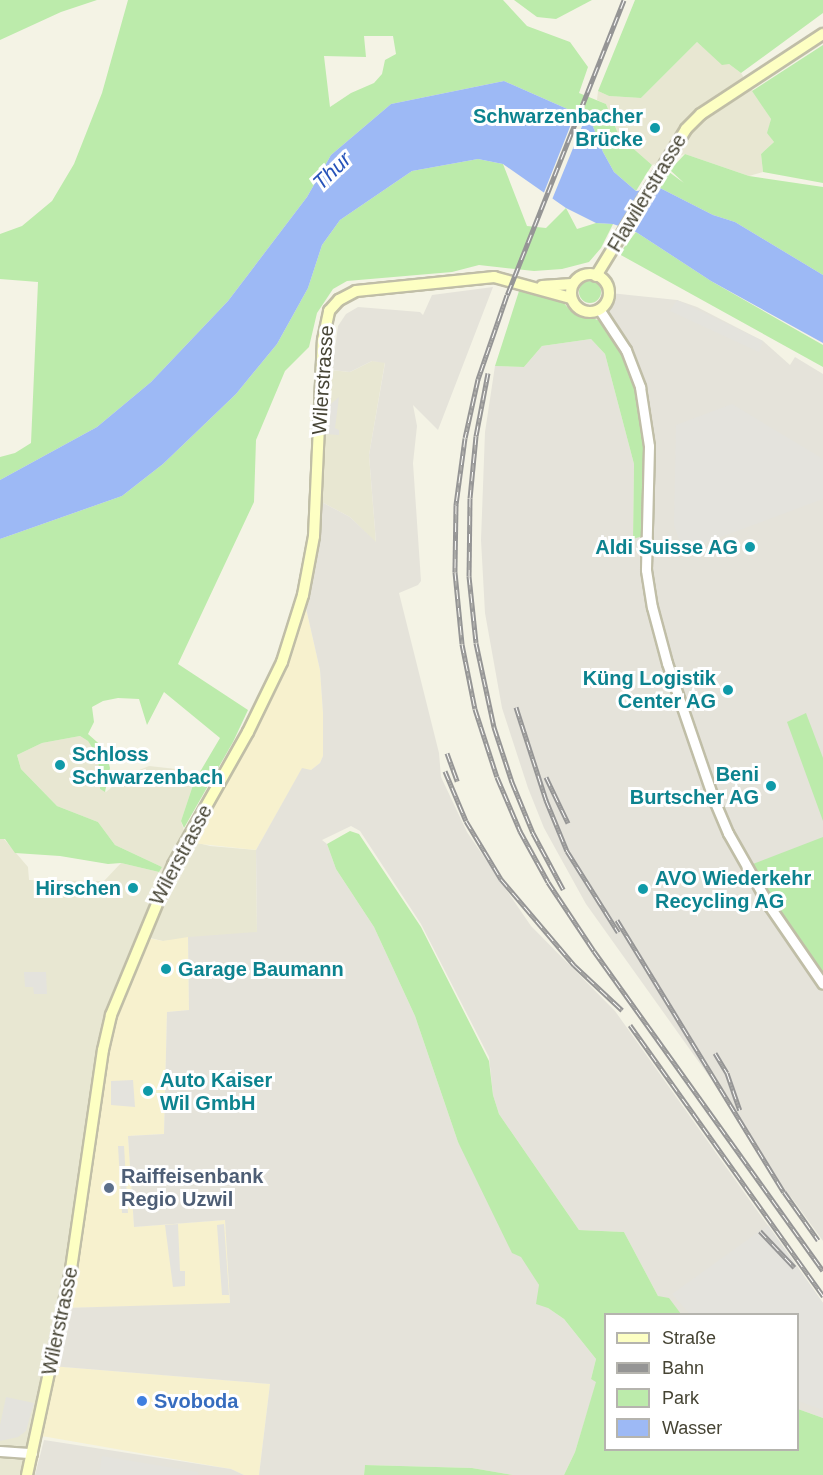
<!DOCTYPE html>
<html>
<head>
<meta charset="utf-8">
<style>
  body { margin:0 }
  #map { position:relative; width:823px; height:1475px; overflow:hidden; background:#f4f3e5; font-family:Helvetica,sans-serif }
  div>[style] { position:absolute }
  .residential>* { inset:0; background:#e8e7d2 }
  .commercial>* { inset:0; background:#f7f1ce }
  .industrial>* { inset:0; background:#e5e3da }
  .green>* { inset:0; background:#bcebab }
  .round { border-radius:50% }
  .parking>* { inset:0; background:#e4e3dd }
  .water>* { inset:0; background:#9db9f5 }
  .pier>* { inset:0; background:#f4f3e5 }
  .roads { filter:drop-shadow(2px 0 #c0bea7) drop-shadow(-2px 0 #c0bea7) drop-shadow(0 2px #c0bea7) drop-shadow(0 -2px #c0bea7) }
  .tertiary>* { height:9px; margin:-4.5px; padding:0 4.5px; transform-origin:4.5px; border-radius:4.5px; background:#fff }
  .secondary>* { height:10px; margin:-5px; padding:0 5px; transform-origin:5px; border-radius:5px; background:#fdffc3 }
  .secondary>.ring { margin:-5px; padding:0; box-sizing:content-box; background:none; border:10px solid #fdffc3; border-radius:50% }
  .rail>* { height:5px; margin-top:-2.5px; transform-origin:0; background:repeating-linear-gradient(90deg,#fff 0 9px,#959595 0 18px); box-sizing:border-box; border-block:2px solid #959595 }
  .dots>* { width:16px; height:16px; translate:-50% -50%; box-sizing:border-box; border:3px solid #fff; border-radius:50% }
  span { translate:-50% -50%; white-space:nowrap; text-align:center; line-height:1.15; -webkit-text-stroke:6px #fff; paint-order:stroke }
  .culture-label { font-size:20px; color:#0d838f; font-weight:700 }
  .right { translate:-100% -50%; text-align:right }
  .left { translate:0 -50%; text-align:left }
  .street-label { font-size:20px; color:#464434 }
  .service-label { font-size:20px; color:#4e5e75; font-weight:700 }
  .shop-label { font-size:20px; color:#366cbe; font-weight:700 }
  .water-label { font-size:21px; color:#2753b9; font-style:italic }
  .legend { position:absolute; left:604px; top:1313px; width:195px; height:138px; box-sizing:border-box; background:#fff; border:2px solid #b5b4ae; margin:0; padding:8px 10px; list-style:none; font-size:18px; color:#464434 }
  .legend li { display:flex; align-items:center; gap:12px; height:30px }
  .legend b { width:30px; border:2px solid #b5b4ae }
</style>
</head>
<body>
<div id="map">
  <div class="residential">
    <div style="clip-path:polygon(697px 42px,722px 64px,729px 64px,741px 73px,771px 119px,768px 133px,774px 142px,761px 154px,763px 172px,749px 176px,685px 154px,652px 165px,619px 136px,606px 104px,597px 100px,598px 91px,609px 96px,641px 98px)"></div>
    <div style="clip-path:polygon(372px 361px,385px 362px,369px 455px,376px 543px,350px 517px,316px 499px,321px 369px,350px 372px)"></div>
    <div style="clip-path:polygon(80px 736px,88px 741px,98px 757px,100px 789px,106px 792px,125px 776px,149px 766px,176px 769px,194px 782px,181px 821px,187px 840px,210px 846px,256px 850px,257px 933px,163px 941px,142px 936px,27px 1475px,0 1475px,0 839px,4px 839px,28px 867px,29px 880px,104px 881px,121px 863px,159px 872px,162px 867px,115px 845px,98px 822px,57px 806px,21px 769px,17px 755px,42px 743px)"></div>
  </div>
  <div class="commercial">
    <div style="clip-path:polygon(303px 595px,320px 670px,323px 713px,323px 756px,320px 763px,311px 770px,302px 769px,256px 850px,192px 843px,187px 840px,248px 732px)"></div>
    <div style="clip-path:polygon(188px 937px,189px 1010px,167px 1012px,164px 1134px,128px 1136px,134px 1227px,225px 1220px,230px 1304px,64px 1308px,107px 1032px,147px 938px,163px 941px)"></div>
    <div style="clip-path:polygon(51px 1366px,270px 1384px,259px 1475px,244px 1475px,231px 1469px,36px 1435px)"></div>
  </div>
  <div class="industrial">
    <div style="clip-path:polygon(493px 287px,438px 430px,413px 405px,417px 426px,413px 463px,421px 581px,418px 585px,399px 593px,439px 753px,441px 777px,467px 832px,531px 926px,615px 1011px,823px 1303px,823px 1418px,798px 1409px,798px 1314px,681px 1314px,658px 1296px,624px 1232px,579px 1230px,499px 1114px,493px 1095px,489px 1057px,421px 924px,360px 831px,351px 826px,322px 840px,327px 844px,336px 869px,374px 927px,415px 1016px,458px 1142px,539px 1285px,548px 1308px,564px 1319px,596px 1359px,591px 1379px,597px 1381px,575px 1452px,564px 1475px,513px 1475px,472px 1468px,365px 1465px,364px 1475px,259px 1475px,270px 1384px,51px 1366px,64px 1308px,230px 1303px,225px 1220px,134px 1227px,128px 1136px,164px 1134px,167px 1012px,189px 1010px,188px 937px,257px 932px,256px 850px,302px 768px,311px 770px,320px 763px,323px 756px,323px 713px,320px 670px,303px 595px,316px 499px,350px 517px,376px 542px,369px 455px,385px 363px,372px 361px,350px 372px,332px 370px,338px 326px,346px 314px,358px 307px,420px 312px,423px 315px,432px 295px)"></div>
    <div style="clip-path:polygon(610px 293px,677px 300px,697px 307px,763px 341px,790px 365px,795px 357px,823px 374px,823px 1241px,791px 1197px,786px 1199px,711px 1079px,586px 904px,544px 828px,528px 788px,502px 708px,485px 613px,481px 540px,485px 432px,495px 366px,524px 367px,542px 346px,591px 339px,605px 354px,634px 464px,633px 538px,649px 479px,599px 309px,608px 300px)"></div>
    <div style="clip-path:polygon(44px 1440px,231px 1469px,244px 1475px,35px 1475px)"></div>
  </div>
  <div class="green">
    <div style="clip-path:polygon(0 0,97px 0,61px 12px,0 40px)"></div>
    <div style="clip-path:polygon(evenodd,128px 0,503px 0,527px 26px,570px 42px,588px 67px,579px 93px,606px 104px,619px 136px,652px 165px,636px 191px,614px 172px,603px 152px,590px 119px,504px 81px,391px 104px,331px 155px,307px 197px,228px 301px,151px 382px,97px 427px,0 480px,0 457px,15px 453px,31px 443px,38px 282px,0 279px,0 234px,22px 226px,52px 201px,74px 164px,102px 93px,128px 0,364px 36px,393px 36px,396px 54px,385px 60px,382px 74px,374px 83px,351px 93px,330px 107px,324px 56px,366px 57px,364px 36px)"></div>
    <div style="clip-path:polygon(514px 0,592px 0,556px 19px,537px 17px)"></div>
    <div style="clip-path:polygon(635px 0,823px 0,823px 13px,741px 73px,729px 64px,722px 65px,697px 42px,641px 98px,609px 96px,598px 91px)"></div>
    <div style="clip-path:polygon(823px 45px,823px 183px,763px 172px,761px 154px,774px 142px,767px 133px,771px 119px,752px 91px)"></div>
    <div style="clip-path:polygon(685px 154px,749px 176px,823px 187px,823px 275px,735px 222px,713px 215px,660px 188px,669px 172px,684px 183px,670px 170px)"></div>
    <div style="clip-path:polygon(478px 159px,503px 164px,527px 226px,546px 228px,566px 208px,577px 229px,596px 223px,613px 224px,601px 248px,589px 262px,562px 269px,534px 271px,479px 265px,452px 272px,347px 281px,333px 289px,317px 313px,309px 347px,285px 371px,256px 440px,254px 502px,178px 664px,248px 710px,233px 742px,184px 828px,181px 821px,194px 782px,220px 738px,164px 692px,147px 725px,139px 699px,118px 698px,103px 701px,92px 707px,94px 722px,88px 734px,105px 749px,110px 768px,105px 792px,100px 789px,98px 757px,88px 741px,80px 736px,42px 743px,17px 755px,21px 769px,57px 806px,98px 822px,115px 845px,162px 867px,159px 872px,121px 863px,108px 864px,60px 856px,15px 853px,5px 839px,0 839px,0 539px,122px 496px,163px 464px,236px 394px,277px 344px,308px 288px,322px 245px,340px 220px,412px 171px)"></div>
    <div style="clip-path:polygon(636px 232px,711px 281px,823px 345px,823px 367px,619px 254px)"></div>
    <div class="round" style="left:579px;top:281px;width:22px;height:22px"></div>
    <div style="clip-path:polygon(519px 291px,562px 301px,569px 309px,608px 324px,626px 350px,645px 417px,646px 535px,633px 539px,634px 464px,605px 354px,591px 339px,542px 346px,524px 367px,495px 366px)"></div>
    <div style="clip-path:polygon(806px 713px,823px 758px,823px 821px,787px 722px)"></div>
    <div style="clip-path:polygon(350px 831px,359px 834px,421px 927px,489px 1061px,493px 1095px,499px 1114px,579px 1230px,624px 1232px,658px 1296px,669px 1298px,681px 1314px,606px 1314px,606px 1450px,798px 1450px,798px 1409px,823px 1418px,823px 1475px,564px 1475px,575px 1452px,596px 1382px,591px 1379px,596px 1359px,564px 1319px,548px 1308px,536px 1304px,539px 1285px,521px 1257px,512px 1253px,458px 1142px,415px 1016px,374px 927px,336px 869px,327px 844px)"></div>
    <div style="clip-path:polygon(823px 837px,823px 984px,745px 867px)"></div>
    <div style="clip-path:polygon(365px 1465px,472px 1468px,513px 1475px,364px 1475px)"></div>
  </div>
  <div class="parking">
    <div style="clip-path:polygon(677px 300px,763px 341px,759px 352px,670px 311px)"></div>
    <div style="clip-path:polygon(339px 397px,335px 428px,339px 430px,339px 435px,324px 434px,325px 409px)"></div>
    <div style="clip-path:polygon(732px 404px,823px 459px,823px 499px,683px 551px,674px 525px,676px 425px)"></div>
    <div style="clip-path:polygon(24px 972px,46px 972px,47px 994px,34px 994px,33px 987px,25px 987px)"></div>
    <div style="clip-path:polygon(133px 1080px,135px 1107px,111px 1105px,111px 1081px)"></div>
    <div style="clip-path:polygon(118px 1146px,124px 1146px,128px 1213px,122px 1213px)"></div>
    <div style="clip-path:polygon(178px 1224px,180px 1271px,185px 1271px,185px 1286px,173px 1287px,165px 1225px)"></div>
    <div style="clip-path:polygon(224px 1224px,229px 1295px,222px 1295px,217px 1225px)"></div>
    <div style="clip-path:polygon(768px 1225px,823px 1303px,823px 1410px,798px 1401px,798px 1314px,690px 1314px,672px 1294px)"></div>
    <div style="clip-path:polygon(6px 1397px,34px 1403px,26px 1431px,18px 1437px,0 1441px,0 1425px)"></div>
    <div style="clip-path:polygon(102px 1456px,198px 1472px,198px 1475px,99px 1475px)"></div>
  </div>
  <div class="water">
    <div style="clip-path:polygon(504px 81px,590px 119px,603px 152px,614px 172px,636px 191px,660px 188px,713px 215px,735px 222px,823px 275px,823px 343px,711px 281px,636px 232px,613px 224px,596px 223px,566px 208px,503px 164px,478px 159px,412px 171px,340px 220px,322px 245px,308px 288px,277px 344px,236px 394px,163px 464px,122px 496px,0 539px,0 480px,97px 427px,151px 382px,228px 301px,307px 197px,331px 155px,391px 104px)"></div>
  </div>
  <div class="pier">
    <div style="clip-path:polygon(577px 109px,587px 114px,551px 202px,543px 195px)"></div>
  </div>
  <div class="roads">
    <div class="tertiary">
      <div style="left:599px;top:309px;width:49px;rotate:56.6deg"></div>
      <div style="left:626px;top:350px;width:40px;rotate:69deg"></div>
      <div style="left:640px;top:387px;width:60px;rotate:81.3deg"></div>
      <div style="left:649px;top:446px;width:124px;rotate:91.4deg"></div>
      <div style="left:646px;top:570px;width:37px;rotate:81deg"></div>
      <div style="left:652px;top:607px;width:58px;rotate:75deg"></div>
      <div style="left:667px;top:663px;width:145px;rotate:71.1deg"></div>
      <div style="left:714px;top:800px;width:36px;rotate:67deg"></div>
      <div style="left:728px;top:833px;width:85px;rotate:60.4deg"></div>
      <div style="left:770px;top:907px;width:93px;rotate:55.5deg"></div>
      <div style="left:0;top:1451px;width:32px;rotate:4deg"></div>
    </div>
    <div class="secondary">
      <div class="ring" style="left:571px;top:274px;width:28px;height:28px"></div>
      <div style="left:596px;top:276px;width:172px;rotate:-58.5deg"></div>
      <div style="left:686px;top:129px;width:21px;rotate:-45deg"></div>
      <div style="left:701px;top:114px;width:146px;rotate:-33.3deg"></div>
      <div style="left:542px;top:286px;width:30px;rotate:-4deg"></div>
      <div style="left:27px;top:1475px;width:211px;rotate:-77.9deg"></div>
      <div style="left:71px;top:1269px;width:221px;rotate:-81.7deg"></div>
      <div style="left:103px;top:1050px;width:36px;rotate:-77deg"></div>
      <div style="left:111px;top:1015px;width:162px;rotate:-67.5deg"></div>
      <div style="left:173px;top:865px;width:153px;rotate:-60.6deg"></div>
      <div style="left:248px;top:732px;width:78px;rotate:-64.1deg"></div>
      <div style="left:282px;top:662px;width:70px;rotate:-72.6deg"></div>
      <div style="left:303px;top:595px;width:60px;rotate:-79.4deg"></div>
      <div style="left:314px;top:536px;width:196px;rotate:-87.4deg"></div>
      <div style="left:323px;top:340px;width:30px;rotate:-78deg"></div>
      <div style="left:329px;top:311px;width:15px;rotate:-48deg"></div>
      <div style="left:339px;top:300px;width:19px;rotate:-28deg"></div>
      <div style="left:356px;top:291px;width:139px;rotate:-5.8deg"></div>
      <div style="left:494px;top:277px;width:80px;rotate:15.3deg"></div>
    </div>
  </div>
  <div class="rail">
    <div style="left:624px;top:0;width:317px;rotate:111.6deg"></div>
    <div style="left:507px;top:295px;width:89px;rotate:109deg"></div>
    <div style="left:478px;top:379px;width:60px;rotate:102.4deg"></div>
    <div style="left:465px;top:438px;width:68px;rotate:97.7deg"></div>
    <div style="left:456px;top:505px;width:67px;rotate:90.9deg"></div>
    <div style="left:455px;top:572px;width:72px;rotate:84.4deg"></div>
    <div style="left:462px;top:644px;width:66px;rotate:78.7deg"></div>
    <div style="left:475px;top:709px;width:71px;rotate:72.1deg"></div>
    <div style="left:497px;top:777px;width:59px;rotate:66.9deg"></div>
    <div style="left:520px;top:831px;width:58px;rotate:61.2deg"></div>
    <div style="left:548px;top:882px;width:83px;rotate:56.3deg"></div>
    <div style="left:594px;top:951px;width:393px;rotate:54.4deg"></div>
    <div style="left:488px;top:373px;width:64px;rotate:100.8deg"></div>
    <div style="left:476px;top:436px;width:62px;rotate:95.5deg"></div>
    <div style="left:470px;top:498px;width:78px;rotate:90.7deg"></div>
    <div style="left:469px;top:576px;width:67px;rotate:84deg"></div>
    <div style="left:476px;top:643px;width:86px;rotate:77.9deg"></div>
    <div style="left:494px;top:727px;width:58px;rotate:71.9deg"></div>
    <div style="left:512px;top:782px;width:55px;rotate:67.6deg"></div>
    <div style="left:533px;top:833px;width:64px;rotate:61.8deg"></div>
    <div style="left:516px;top:707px;width:98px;rotate:72.1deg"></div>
    <div style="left:546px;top:800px;width:55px;rotate:67.6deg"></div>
    <div style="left:567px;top:851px;width:96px;rotate:57.8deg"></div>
    <div style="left:447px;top:753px;width:30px;rotate:70deg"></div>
    <div style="left:445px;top:771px;width:54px;rotate:67.2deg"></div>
    <div style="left:466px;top:821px;width:68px;rotate:58.9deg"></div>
    <div style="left:501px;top:879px;width:113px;rotate:49.7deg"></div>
    <div style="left:574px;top:965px;width:66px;rotate:43.2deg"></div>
    <div style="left:546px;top:777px;width:51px;rotate:64.4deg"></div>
    <div style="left:617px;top:920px;width:319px;rotate:58.5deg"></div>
    <div style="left:784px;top:1192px;width:59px;rotate:54.7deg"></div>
    <div style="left:630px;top:1025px;width:333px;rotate:54.5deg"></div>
    <div style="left:715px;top:1053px;width:23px;rotate:59deg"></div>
    <div style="left:727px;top:1073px;width:39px;rotate:71deg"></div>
    <div style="left:760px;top:1231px;width:50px;rotate:46.6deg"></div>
  </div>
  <div class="dots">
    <div style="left:655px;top:128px;background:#0f9aa8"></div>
    <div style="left:750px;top:547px;background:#0f9aa8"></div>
    <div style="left:728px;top:690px;background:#0f9aa8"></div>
    <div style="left:60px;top:765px;background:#0f9aa8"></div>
    <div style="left:771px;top:786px;background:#0f9aa8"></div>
    <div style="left:133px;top:888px;background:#0f9aa8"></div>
    <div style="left:643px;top:889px;background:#0f9aa8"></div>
    <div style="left:166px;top:969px;background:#0f9aa8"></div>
    <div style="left:148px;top:1091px;background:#0f9aa8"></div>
    <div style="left:109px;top:1188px;background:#5c6f8a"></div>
    <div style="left:142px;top:1401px;background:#3f7fe0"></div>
  </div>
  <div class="culture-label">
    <span class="right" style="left:643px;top:128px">Schwarzenbacher<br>Brücke</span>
    <span class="right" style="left:738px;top:547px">Aldi Suisse AG</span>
    <span class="right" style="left:716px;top:690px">Küng Logistik<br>Center AG</span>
    <span class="left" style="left:72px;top:766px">Schloss<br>Schwarzenbach</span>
    <span class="right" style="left:759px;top:786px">Beni<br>Burtscher AG</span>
    <span class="left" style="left:655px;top:890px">AVO Wiederkehr<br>Recycling AG</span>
    <span class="right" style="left:121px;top:888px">Hirschen</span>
    <span class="left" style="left:178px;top:969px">Garage Baumann</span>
    <span class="left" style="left:160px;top:1092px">Auto Kaiser<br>Wil GmbH</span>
  </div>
  <div class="street-label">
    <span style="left:647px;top:193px;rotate:-59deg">Flawilerstrasse</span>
    <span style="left:323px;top:380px;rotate:-86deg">Wilerstrasse</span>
    <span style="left:181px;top:855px;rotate:-62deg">Wilerstrasse</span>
    <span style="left:60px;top:1321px;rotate:-78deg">Wilerstrasse</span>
  </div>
  <div class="service-label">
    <span class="left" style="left:121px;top:1188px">Raiffeisenbank<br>Regio Uzwil</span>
  </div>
  <div class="shop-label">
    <span class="left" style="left:154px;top:1401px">Svoboda</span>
  </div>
  <div class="water-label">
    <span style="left:332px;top:171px;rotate:-44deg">Thur</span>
  </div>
  <ul class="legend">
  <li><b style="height:8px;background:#fdffc3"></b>Straße</li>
  <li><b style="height:8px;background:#959595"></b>Bahn</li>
  <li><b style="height:16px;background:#bcebab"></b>Park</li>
  <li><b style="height:16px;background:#9db9f5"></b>Wasser</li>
  </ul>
</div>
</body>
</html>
